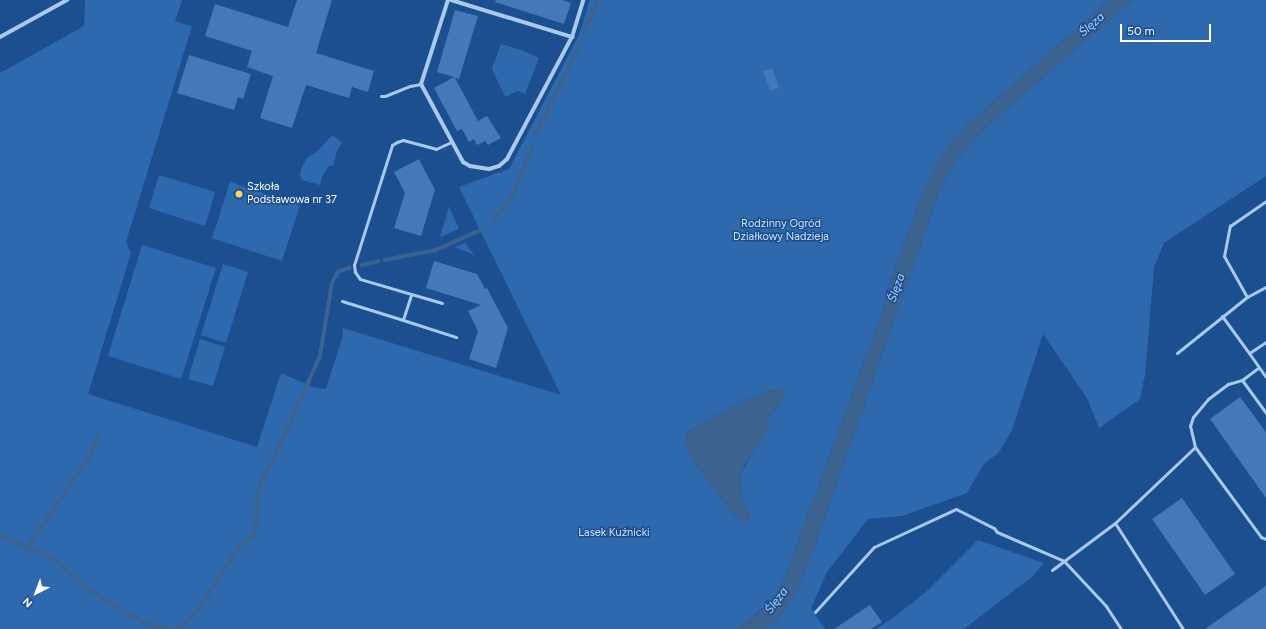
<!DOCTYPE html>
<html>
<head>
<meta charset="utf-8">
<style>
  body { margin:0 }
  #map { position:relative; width:1266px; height:629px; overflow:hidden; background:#1b4f8f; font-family:Figtree,sans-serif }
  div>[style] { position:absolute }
  .green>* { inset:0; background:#2e69ad }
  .water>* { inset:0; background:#3c6290 }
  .stream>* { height:3.5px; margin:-1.75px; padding:0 1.75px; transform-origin:1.75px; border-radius:1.75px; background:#3c6290 }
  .building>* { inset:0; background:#4478b7 }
  .service>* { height:3px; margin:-1.5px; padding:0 1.5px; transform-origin:1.5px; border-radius:1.5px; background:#a9c9ee }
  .minor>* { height:4px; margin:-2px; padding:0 2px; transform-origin:2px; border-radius:2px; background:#a9c9ee }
  .dots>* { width:11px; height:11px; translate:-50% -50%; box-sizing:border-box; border:2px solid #1b4f8f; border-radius:50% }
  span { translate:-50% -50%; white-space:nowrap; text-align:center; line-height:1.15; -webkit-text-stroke:3px #1b4f8f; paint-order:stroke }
  .poi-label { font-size:11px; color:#fff }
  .left { translate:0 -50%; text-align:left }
  .park-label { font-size:11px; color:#cfe3fa }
  .water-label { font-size:12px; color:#b5d3f5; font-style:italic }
  .north { position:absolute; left:16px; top:573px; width:40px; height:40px; -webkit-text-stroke:3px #1b4f8f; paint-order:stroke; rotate:222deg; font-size:11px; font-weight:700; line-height:16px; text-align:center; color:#fff }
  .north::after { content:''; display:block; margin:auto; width:14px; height:18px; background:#fff; clip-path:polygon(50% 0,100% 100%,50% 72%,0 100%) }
  .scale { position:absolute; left:1120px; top:24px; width:91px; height:18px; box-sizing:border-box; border:2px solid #fff; border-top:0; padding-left:5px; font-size:12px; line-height:14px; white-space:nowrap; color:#fff; -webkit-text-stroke:3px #1b4f8f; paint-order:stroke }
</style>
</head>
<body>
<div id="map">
  <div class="green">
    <div style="clip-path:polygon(evenodd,85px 0,182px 0,175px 21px,192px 26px,126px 242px,131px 253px,88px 394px,257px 447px,281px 373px,316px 388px,326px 389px,343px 335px,343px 328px,561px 395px,459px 187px,509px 169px,579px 35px,590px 0,1109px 0,968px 124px,950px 143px,920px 199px,889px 285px,881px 315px,783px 582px,770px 602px,740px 627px,736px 629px,0 629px,0 73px,84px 26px,85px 0,772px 390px,783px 401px,769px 416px,769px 424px,741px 473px,740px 481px,743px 502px,750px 516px,734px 515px,695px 463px,687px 433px,696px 426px,746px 400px,772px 390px)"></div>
    <div style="clip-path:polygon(1133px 0,1266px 0,1266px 176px,1164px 243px,1154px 267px,1145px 375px,1140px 399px,1099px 428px,1087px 398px,1043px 334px,1012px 430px,999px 452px,983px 465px,967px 493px,902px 516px,868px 519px,827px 572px,811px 608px,825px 629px,766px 629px,783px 613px,796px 593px,813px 552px,939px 192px,959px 157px,986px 127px)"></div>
    <div style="clip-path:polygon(501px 44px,521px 50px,539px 58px,525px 94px,518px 91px,505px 97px,492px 69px)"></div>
    <div style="clip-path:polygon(331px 136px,337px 138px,342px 143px,337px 151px,333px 166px,329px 166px,322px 176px,320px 185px,302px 180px,300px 176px,301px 169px,307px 158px,319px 150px)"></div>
    <div style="clip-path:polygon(159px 175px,215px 192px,205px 226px,149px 208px)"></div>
    <div style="clip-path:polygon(230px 182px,300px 205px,282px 261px,212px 238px)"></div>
    <div style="clip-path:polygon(449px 206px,459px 229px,440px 237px)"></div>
    <div style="clip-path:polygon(466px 243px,467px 245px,474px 255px,455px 247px)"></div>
    <div style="clip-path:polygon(142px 245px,216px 268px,181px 379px,108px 356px)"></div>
    <div style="clip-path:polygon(223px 264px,248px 272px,226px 343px,201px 335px)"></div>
    <div style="clip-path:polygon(200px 339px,225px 347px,213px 386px,188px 379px)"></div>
    <div style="clip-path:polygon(978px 540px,1044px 563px,1033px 576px,964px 629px,876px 629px,894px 617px,926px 592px)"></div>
  </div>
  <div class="water">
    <div style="clip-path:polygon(1109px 0,1133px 0,986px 127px,959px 157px,939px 192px,813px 552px,796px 593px,783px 613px,766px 629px,736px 629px,758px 613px,770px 602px,783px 582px,881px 315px,889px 285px,920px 199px,934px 167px,950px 143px,968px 124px)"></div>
    <div style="clip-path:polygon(778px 388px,783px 391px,784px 396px,783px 401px,769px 416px,769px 424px,764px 438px,745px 464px,741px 473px,740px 481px,743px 502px,750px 516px,748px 520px,744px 522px,734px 515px,695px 463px,685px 445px,687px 433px,696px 426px,746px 400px)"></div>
  </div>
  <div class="stream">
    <div style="left:584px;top:33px;width:36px;rotate:-66deg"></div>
    <div style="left:535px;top:136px;width:102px;rotate:-63.9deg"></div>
    <div style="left:493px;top:221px;width:31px;rotate:-52deg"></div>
    <div style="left:512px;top:197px;width:54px;rotate:-68.2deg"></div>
    <div style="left:385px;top:260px;width:52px;rotate:-11.1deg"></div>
    <div style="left:436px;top:250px;width:49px;rotate:-24deg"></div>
    <div style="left:362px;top:265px;width:17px;rotate:-13deg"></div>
    <div style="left:0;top:535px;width:61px;rotate:24.1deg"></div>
    <div style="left:56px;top:560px;width:45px;rotate:41.4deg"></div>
    <div style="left:90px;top:590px;width:33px;rotate:33deg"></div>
    <div style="left:28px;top:546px;width:109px;rotate:-55.4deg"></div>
    <div style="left:90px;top:456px;width:22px;rotate:-68deg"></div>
    <div style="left:122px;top:610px;width:34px;rotate:28deg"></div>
    <div style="left:152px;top:626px;width:17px;rotate:10deg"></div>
    <div style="left:174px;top:629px;width:8px;rotate:-14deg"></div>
    <div style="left:182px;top:627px;width:14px;rotate:-45deg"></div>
    <div style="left:192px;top:617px;width:31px;rotate:-54deg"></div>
    <div style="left:210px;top:592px;width:57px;rotate:-58deg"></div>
    <div style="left:240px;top:544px;width:15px;rotate:-32deg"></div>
    <div style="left:253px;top:536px;width:16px;rotate:-75deg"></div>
    <div style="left:257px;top:521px;width:24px;rotate:-90deg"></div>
    <div style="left:257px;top:497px;width:18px;rotate:-74deg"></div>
    <div style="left:262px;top:480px;width:20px;rotate:-60deg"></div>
    <div style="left:272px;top:463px;width:117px;rotate:-65.8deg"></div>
    <div style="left:320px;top:356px;width:74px;rotate:-80.7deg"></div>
    <div style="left:332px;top:283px;width:13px;rotate:-61deg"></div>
    <div style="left:338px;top:272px;width:12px;rotate:-20deg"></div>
  </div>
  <div class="building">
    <div style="clip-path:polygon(297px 0,332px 0,316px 53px,374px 71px,368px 92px,352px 87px,349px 98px,306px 85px,292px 128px,260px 118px,273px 76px,247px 67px,252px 51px,205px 36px,215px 4px,288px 27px)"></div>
    <div style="clip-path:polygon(496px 0,562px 0,571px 3px,564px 24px,495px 2px)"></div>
    <div style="clip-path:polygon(455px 10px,478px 16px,459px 79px,455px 78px,478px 121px,487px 116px,501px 138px,488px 145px,485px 141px,477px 145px,474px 139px,469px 142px,462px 129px,457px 131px,434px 88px,454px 77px,437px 72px)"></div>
    <div style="clip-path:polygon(189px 55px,251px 74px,243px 99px,238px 97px,234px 110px,177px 93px)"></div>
    <div style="clip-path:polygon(772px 68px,779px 88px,770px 90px,763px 71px)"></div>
    <div style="clip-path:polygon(419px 159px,435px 190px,421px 236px,394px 228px,405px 193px,394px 172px)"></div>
    <div style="clip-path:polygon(434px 261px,477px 274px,485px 289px,487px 288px,508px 328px,496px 368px,469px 359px,478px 331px,468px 311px,481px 305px,426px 288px)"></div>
    <div style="clip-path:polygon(1240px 397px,1266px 432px,1266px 498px,1210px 419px)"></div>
    <div style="clip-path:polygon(1182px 498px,1235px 574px,1205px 595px,1152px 519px)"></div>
    <div style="clip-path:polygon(1266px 586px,1266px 629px,1205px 629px)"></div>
    <div style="clip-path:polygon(870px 605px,882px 622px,871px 629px,834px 629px)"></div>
  </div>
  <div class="service">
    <div style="left:381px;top:96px;width:4px"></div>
    <div style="left:385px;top:96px;width:27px;rotate:-22deg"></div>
    <div style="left:410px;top:86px;width:11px;rotate:-10deg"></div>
    <div style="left:411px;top:295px;width:26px;rotate:108deg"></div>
    <div style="left:403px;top:320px;width:56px;rotate:17.8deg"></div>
    <div style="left:1247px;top:297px;width:47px;rotate:-119.3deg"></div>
    <div style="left:1224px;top:256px;width:31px;rotate:-79deg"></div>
    <div style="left:1230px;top:226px;width:44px;rotate:-34.8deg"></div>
    <div style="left:342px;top:301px;width:64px;rotate:17.3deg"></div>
    <div style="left:442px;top:303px;width:85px;rotate:-163.7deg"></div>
    <div style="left:360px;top:279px;width:9px;rotate:-126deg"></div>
    <div style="left:355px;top:272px;width:7px;rotate:-98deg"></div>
    <div style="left:354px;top:265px;width:126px;rotate:-72.4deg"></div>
    <div style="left:392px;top:145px;width:6px;rotate:-31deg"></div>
    <div style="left:397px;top:142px;width:6px;rotate:-18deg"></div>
    <div style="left:403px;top:140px;width:34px;rotate:15deg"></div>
    <div style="left:436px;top:149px;width:17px;rotate:-25deg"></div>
    <div style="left:1222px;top:316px;width:46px;rotate:53.9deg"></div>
    <div style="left:1266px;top:342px;width:20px;rotate:147deg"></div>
    <div style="left:1249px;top:353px;width:29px;rotate:55deg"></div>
    <div style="left:1177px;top:353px;width:90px;rotate:-38.7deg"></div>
    <div style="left:1247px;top:297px;width:21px;rotate:-28deg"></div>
    <div style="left:1242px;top:380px;width:41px;rotate:54deg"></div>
    <div style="left:1195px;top:447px;width:112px;rotate:53.7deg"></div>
    <div style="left:1261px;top:537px;width:5px;rotate:22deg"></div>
    <div style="left:1115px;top:523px;width:126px;rotate:57.3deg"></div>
    <div style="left:1052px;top:570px;width:79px;rotate:-36.7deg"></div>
    <div style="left:1115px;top:523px;width:110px;rotate:-43.5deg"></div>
    <div style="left:1195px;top:447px;width:22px;rotate:-103deg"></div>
    <div style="left:1190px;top:426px;width:9px;rotate:-72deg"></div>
    <div style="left:1193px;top:417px;width:23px;rotate:-50deg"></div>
    <div style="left:1208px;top:399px;width:25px;rotate:-37deg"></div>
    <div style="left:1228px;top:384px;width:15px;rotate:-16deg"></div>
    <div style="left:1242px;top:380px;width:21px;rotate:-37deg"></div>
    <div style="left:815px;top:612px;width:88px;rotate:-47.8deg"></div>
    <div style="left:874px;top:547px;width:90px;rotate:-24.9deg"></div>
    <div style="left:956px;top:509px;width:42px;rotate:26.6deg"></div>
    <div style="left:994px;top:528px;width:5px;rotate:53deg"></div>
    <div style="left:997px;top:532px;width:73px;rotate:23.4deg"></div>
    <div style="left:1064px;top:561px;width:62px;rotate:47deg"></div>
    <div style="left:1106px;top:606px;width:27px;rotate:57deg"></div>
  </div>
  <div class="minor">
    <div style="left:448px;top:0;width:88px;rotate:107.8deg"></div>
    <div style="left:421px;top:84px;width:89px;rotate:61.7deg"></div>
    <div style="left:463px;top:162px;width:8px;rotate:30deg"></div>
    <div style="left:470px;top:166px;width:19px;rotate:9deg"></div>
    <div style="left:489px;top:169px;width:10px;rotate:-17deg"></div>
    <div style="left:499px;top:166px;width:11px;rotate:-41deg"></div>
    <div style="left:507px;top:159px;width:138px;rotate:-62deg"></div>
    <div style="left:572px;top:37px;width:39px;rotate:-73deg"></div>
    <div style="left:451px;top:0;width:127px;rotate:17deg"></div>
    <div style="left:0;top:37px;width:77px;rotate:-28.9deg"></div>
  </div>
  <div class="dots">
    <div style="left:239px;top:194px;background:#ffd166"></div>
  </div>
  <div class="poi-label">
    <span class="left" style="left:247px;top:194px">Szkoła<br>Podstawowa nr 37</span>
  </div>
  <div class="park-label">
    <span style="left:781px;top:231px">Rodzinny Ogród<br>Działkowy Nadzieja</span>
    <span style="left:614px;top:533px">Lasek Kuźnicki</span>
  </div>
  <div class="water-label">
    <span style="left:1092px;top:25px;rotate:-41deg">Ślęza</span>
    <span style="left:897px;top:288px;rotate:-71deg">Ślęza</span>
    <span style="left:777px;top:601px;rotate:-53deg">Ślęza</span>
  </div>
  <div class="north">N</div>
  <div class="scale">50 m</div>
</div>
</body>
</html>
